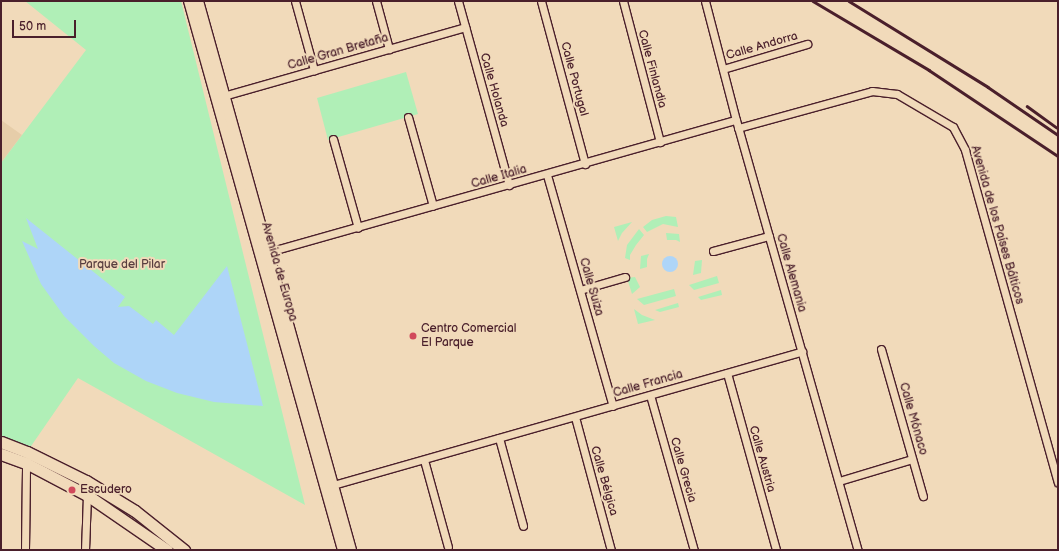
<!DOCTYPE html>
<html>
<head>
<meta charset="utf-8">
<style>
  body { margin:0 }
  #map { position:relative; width:1059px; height:551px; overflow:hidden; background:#f1daba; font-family:"Balsamiq Sans",sans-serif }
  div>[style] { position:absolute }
  .built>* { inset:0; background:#e6cda9 }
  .green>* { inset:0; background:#b0efb7 }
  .water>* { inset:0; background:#aed5f8 }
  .round { border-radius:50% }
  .roads { filter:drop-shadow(1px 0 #4a1f2b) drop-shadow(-1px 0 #4a1f2b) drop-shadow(0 1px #4a1f2b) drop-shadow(0 -1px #4a1f2b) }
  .street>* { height:7px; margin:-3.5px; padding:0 3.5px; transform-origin:3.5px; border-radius:3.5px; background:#f1daba }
  .secondary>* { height:10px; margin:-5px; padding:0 5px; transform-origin:5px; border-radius:5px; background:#f1daba }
  .primary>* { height:11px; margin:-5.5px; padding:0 5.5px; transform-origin:5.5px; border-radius:5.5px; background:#f1daba }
  .rail>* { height:2.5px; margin:-1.25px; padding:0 1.25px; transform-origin:1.25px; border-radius:1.25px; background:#4a1f2b }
  .dots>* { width:11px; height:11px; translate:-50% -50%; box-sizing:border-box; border:2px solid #f1daba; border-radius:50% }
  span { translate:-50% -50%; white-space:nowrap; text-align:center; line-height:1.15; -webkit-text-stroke:4px #f1daba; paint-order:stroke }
  .street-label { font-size:12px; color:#4a1f2b }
  .park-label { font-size:12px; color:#593e40 }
  .poi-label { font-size:12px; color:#4a1f2b }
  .left { translate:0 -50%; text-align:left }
  .frame { position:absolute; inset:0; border:2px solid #4a1f2b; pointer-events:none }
  .scale { position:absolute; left:12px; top:20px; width:64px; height:18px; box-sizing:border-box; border:2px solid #4a1f2b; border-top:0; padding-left:5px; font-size:12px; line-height:14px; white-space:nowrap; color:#4a1f2b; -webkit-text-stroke:3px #f1daba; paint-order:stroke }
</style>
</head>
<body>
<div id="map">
  <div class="built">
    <div style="clip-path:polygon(1px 120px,22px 135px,1px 163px)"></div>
  </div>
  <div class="green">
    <div style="clip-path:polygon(25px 1px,181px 1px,305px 505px,78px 378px,27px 452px,1px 444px,1px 163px,86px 50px)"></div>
    <div style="clip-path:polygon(406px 72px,418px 114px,328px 140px,317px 98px)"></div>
    <div style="clip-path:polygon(666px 216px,676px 217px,678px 227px,663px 224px,647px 232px,643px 227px,652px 220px)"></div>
    <div style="clip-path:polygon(632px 222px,622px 233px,618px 241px,614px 227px)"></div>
    <div style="clip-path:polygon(639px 229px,644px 235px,636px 245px,630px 255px,630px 260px,625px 258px,627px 245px)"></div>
    <div style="clip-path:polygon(666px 233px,679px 234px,680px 242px,676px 240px,667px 240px)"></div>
    <div style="clip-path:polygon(649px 254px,647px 259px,647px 267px,640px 269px,641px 256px)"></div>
    <div style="clip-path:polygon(702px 260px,701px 273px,693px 275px,695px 261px)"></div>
    <div style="clip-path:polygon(717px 276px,719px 283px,694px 290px,689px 285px)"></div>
    <div style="clip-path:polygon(635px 277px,640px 287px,632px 294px,627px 278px)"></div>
    <div style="clip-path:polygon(674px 289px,676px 296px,644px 305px,637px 299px)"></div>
    <div style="clip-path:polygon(721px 290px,722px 295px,701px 300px,698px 297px)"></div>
    <div style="clip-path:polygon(678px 303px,679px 307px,660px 312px,655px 310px)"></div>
    <div style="clip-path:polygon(634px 309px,642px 315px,655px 320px,638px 324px)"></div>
  </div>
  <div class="water">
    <div style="clip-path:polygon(26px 218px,125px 297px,118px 307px,129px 306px,153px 324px,156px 320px,174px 335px,227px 266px,263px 406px,214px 402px,177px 393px,146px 381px,114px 363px,94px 346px,64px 316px,41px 284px,22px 241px,38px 249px)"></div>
    <div class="round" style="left:662px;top:256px;width:16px;height:16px"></div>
  </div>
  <div class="roads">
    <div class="street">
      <div style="left:295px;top:1px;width:72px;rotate:74.6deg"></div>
      <div style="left:376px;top:1px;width:50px;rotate:74.8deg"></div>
      <div style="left:458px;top:1px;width:191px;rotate:74.5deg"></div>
      <div style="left:541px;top:1px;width:169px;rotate:74.9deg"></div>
      <div style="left:623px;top:1px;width:146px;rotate:75.3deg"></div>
      <div style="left:705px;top:1px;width:123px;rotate:75.4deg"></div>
      <div style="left:736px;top:120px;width:447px;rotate:74.2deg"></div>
      <div style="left:723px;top:69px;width:88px;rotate:-16.6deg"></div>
      <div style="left:220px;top:97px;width:255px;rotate:-15.9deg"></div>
      <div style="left:408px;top:117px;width:92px;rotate:74.3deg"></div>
      <div style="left:738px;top:128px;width:139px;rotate:-15.4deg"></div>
      <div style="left:872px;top:91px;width:25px;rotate:7deg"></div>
      <div style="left:897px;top:94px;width:65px;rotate:30.5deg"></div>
      <div style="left:953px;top:127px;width:26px;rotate:62deg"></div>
      <div style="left:965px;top:150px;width:345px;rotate:74.4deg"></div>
      <div style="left:333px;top:139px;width:92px;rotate:74.3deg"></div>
      <div style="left:547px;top:175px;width:240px;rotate:74.1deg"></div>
      <div style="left:713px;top:251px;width:58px;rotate:-15deg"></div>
      <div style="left:265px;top:253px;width:489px;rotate:-15.8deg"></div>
      <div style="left:580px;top:290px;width:47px;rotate:-16.1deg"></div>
      <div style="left:881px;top:349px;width:153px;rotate:74.1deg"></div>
      <div style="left:727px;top:373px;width:184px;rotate:74.5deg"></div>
      <div style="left:650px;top:395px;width:161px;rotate:74.2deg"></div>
      <div style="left:575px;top:417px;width:138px;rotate:74.9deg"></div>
      <div style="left:499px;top:438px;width:91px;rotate:74.7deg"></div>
      <div style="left:424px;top:460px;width:90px;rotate:74.6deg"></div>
      <div style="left:839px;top:481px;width:76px;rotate:-16.8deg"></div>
      <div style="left:333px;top:485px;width:488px;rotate:-15.9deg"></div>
      <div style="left:25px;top:550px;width:87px;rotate:-89.3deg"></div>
      <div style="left:85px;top:550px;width:55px;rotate:-87.9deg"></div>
    </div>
    <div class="secondary">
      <div style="left:189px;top:1px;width:570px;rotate:74.33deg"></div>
      <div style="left:198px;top:1px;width:570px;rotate:74.43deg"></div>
    </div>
    <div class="primary">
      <div style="left:1px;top:442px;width:28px;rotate:21deg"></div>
      <div style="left:27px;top:452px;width:66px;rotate:26.2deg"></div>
      <div style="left:86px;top:481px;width:57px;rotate:31.5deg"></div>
      <div style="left:135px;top:511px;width:63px;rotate:38.5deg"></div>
      <div style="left:1px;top:454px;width:27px;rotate:20deg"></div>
      <div style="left:26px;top:463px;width:69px;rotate:27.7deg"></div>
      <div style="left:87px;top:495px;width:97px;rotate:34.5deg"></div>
    </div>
  </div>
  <div class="rail">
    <div style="left:813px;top:1px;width:135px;rotate:30.7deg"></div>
    <div style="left:929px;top:70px;width:155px;rotate:33.7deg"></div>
    <div style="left:849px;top:1px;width:163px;rotate:31.7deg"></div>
    <div style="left:988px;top:87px;width:85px;rotate:34.4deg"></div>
    <div style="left:1027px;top:106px;width:36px;rotate:36deg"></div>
  </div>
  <div class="dots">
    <div style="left:413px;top:336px;background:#d1495b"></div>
    <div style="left:72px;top:490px;background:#d1495b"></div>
  </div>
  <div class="street-label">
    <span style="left:762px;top:46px;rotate:-16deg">Calle Andorra</span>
    <span style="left:338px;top:52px;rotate:-16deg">Calle Gran Bretaña</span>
    <span style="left:652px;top:69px;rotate:75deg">Calle Finlandia</span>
    <span style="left:574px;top:79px;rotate:75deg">Calle Portugal</span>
    <span style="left:494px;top:90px;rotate:74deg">Calle Holanda</span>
    <span style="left:499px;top:177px;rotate:-16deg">Calle Italia</span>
    <span style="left:997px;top:225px;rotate:74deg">Avenida de los Países Bálticos</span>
    <span style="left:279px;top:272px;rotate:74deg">Avenida de Europa</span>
    <span style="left:791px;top:273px;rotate:74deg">Calle Alemania</span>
    <span style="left:591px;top:287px;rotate:74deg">Calle Suiza</span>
    <span style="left:648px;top:384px;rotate:-16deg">Calle Francia</span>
    <span style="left:913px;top:419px;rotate:74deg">Calle Mónaco</span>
    <span style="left:762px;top:459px;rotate:74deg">Calle Austria</span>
    <span style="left:683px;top:470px;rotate:74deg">Calle Grecia</span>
    <span style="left:604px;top:481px;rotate:74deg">Calle Bélgica</span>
  </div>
  <div class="park-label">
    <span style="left:122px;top:265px">Parque del Pilar</span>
  </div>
  <div class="poi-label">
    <span class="left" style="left:421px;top:336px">Centro Comercial<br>El Parque</span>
    <span class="left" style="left:80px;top:490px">Escudero</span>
  </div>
  <div class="frame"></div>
  <div class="scale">50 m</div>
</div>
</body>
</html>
